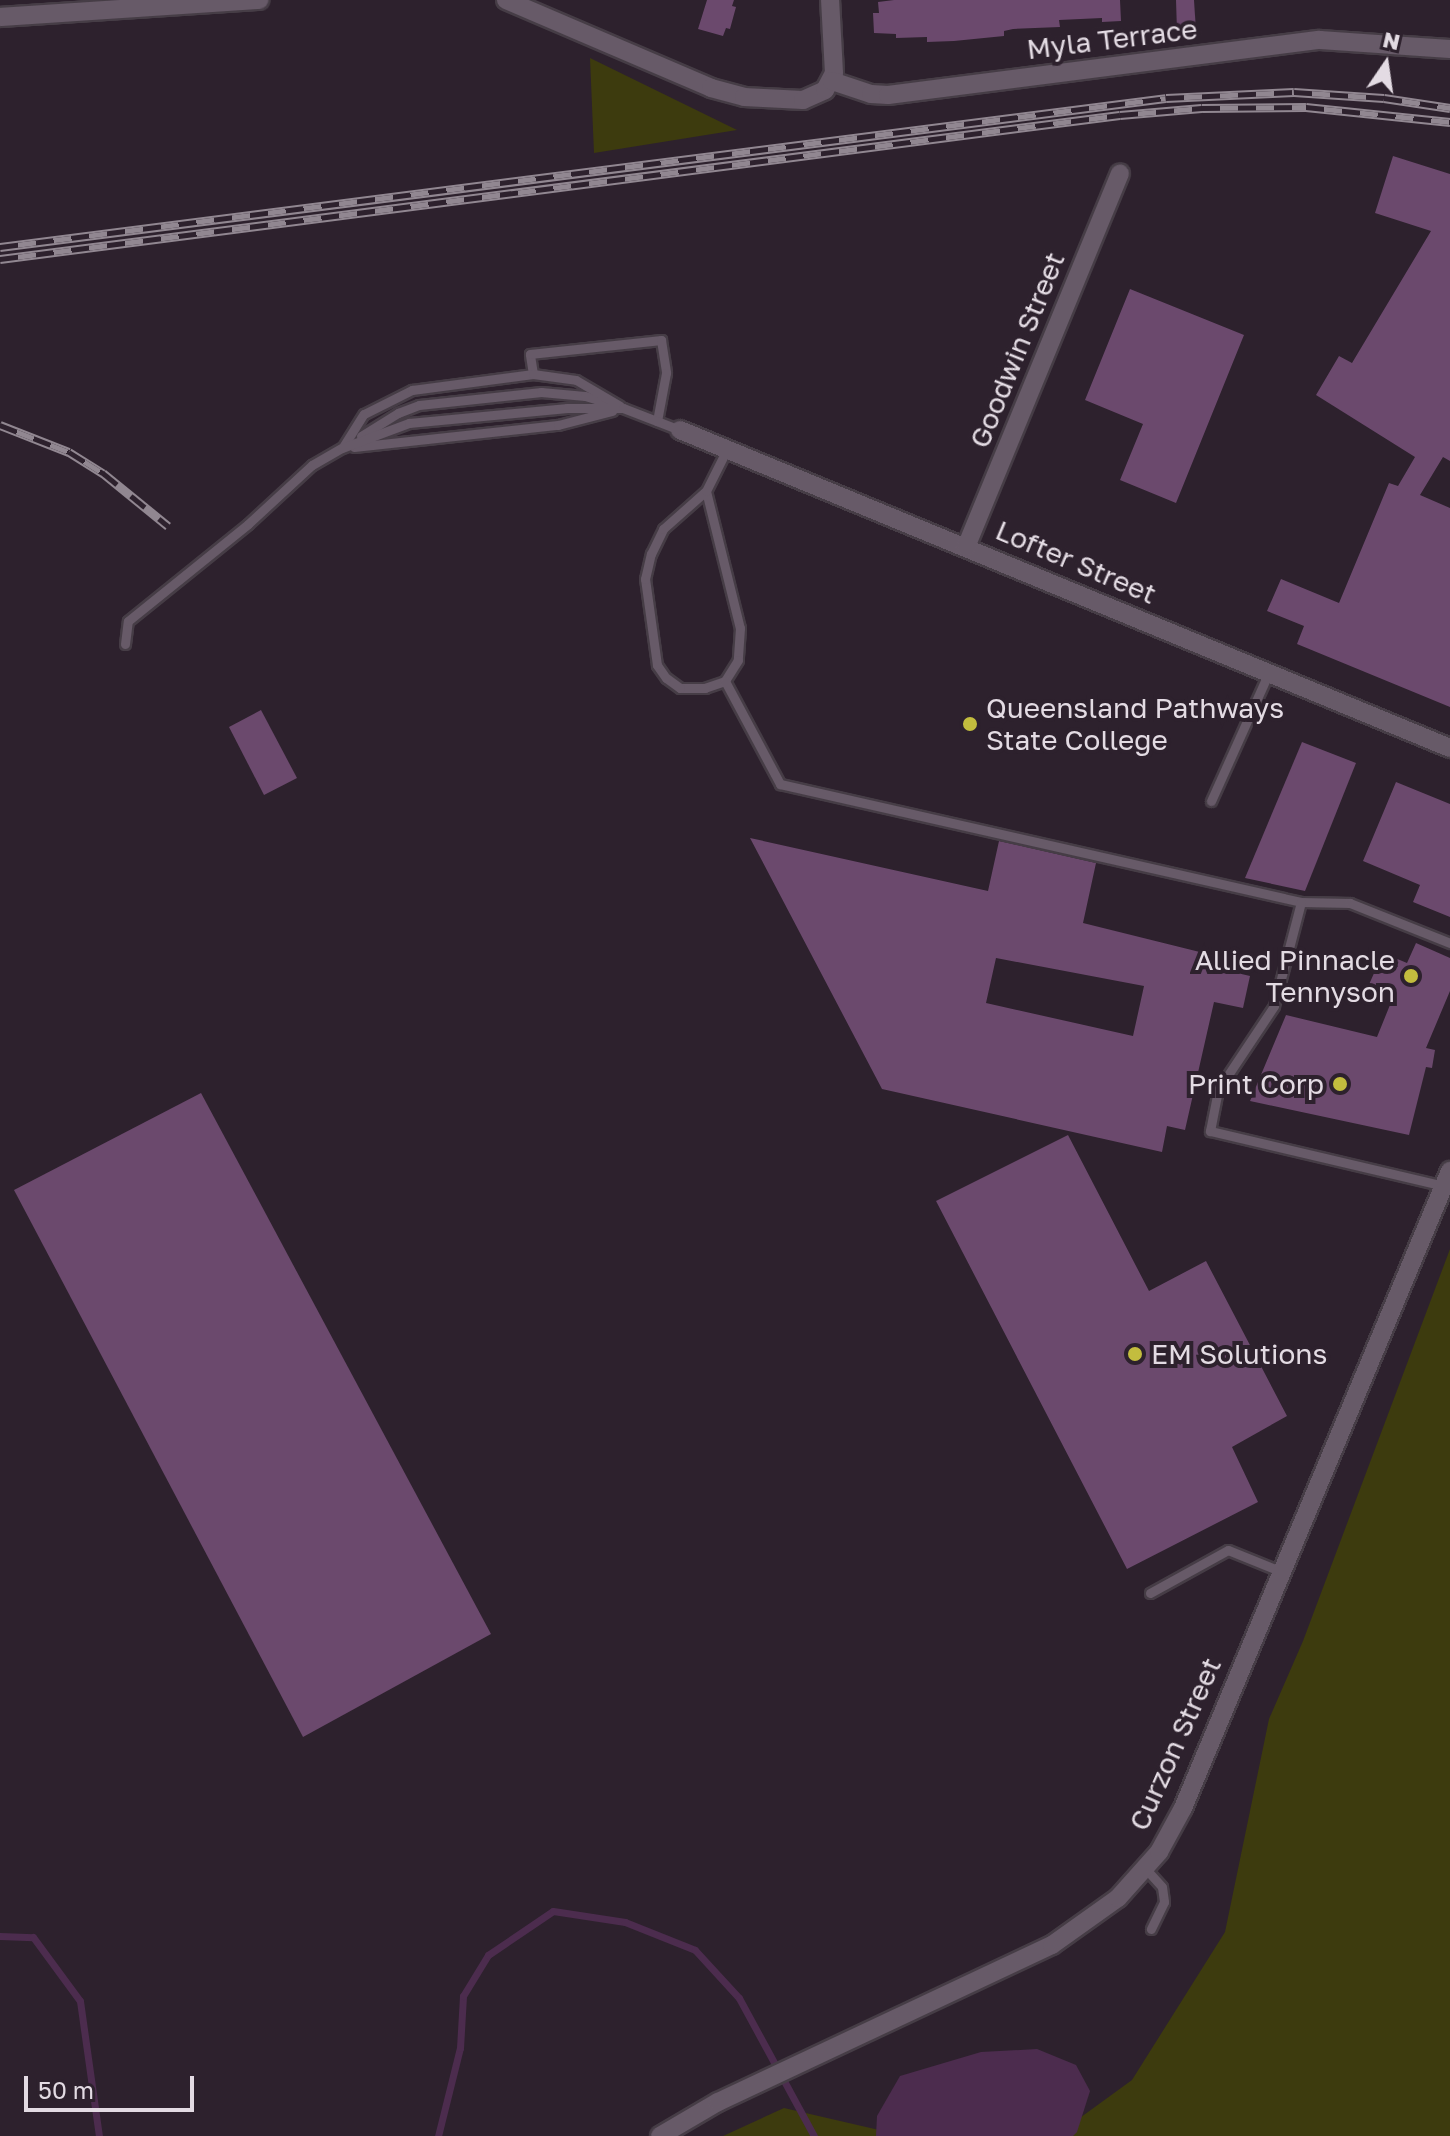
<!DOCTYPE html>
<html>
<head>
<meta charset="utf-8">
<style>
  body { margin:0 }
  #map { position:relative; width:1450px; height:2136px; overflow:hidden; background:#2d212d; font-family:"Golos Text",sans-serif }
  div>[style] { position:absolute }
  .green>* { inset:0; background:#3d3b0e }
  .water>* { inset:0; background:#4c2c4e }
  .stream>* { height:7px; margin:-3.5px; padding:0 3.5px; transform-origin:3.5px; border-radius:3.5px; background:#4c2c4e }
  .building>* { inset:0; background:#6b496d }
  .roads { filter:drop-shadow(2px 0 #463d46) drop-shadow(-2px 0 #463d46) drop-shadow(0 2px #463d46) drop-shadow(0 -2px #463d46) }
  .lane>* { height:9px; margin:-4.5px; padding:0 4.5px; transform-origin:4.5px; border-radius:4.5px; background:#675a68 }
  .street>* { height:18px; margin:-9px; padding:0 9px; transform-origin:9px; border-radius:9px; background:#675a68 }
  .rail>* { height:9px; margin-top:-4.5px; transform-origin:0; background:repeating-linear-gradient(90deg,#2d212d 0 18px,#918791 0 36px); box-sizing:border-box; border-block:2px solid #918791 }
  .dots>* { width:22px; height:22px; translate:-50% -50%; box-sizing:border-box; border:4px solid #2d212d; border-radius:50% }
  span { translate:-50% -50%; white-space:nowrap; text-align:center; line-height:1.15; -webkit-text-stroke:8px #2d212d; paint-order:stroke }
  .street-label { font-size:28px; color:#e3dbe3 }
  .poi-label { font-size:28px; color:#e3dbe3 }
  .left { translate:0 -50%; text-align:left }
  .right { translate:-100% -50%; text-align:right }
  .north { position:absolute; left:1346px; top:24px; width:80px; height:80px; -webkit-text-stroke:6px #2d212d; paint-order:stroke; rotate:13deg; font-size:22px; font-weight:700; line-height:32px; text-align:center; color:#e3dbe3 }
  .north::after { content:''; display:block; margin:auto; width:28px; height:36px; background:#e3dbe3; clip-path:polygon(50% 0,100% 100%,50% 72%,0 100%) }
  .scale { position:absolute; left:24px; top:2076px; width:170px; height:36px; box-sizing:border-box; border:4px solid #e3dbe3; border-top:0; padding-left:10px; font-size:24px; line-height:28px; white-space:nowrap; color:#e3dbe3; -webkit-text-stroke:6px #2d212d; paint-order:stroke }
</style>
</head>
<body>
<div id="map">
  <div class="green">
    <div style="clip-path:polygon(590px 58px,737px 130px,594px 153px)"></div>
    <div style="clip-path:polygon(1450px 1249px,1450px 2136px,1055px 2136px,1132px 2080px,1225px 1932px,1269px 1719px,1303px 1641px)"></div>
    <div style="clip-path:polygon(784px 2108px,905px 2136px,723px 2136px)"></div>
  </div>
  <div class="water">
    <div style="clip-path:polygon(1037px 2049px,1076px 2065px,1090px 2091px,1077px 2132px,1073px 2136px,876px 2136px,877px 2116px,900px 2076px,981px 2052px)"></div>
  </div>
  <div class="stream">
    <div style="left:0;top:1936px;width:33px;rotate:2deg"></div>
    <div style="left:33px;top:1937px;width:79px;rotate:53.7deg"></div>
    <div style="left:80px;top:2001px;width:136px;rotate:82deg"></div>
    <div style="left:438px;top:2136px;width:91px;rotate:-76deg"></div>
    <div style="left:460px;top:2048px;width:52px;rotate:-86.7deg"></div>
    <div style="left:463px;top:1996px;width:48px;rotate:-58.6deg"></div>
    <div style="left:488px;top:1955px;width:78px;rotate:-34.1deg"></div>
    <div style="left:553px;top:1911px;width:73px;rotate:8.7deg"></div>
    <div style="left:625px;top:1922px;width:75px;rotate:21.8deg"></div>
    <div style="left:695px;top:1950px;width:65px;rotate:47.5deg"></div>
    <div style="left:739px;top:1998px;width:157px;rotate:61.5deg"></div>
  </div>
  <div class="building">
    <div style="clip-path:polygon(707px 0,734px 0,732px 6px,736px 7px,730px 29px,726px 28px,723px 36px,698px 29px)"></div>
    <div style="clip-path:polygon(894px 0,1120px 0,1121px 21px,1102px 22px,1102px 18px,1059px 20px,1060px 27px,1013px 29px,1004px 31px,1004px 36px,954px 41px,927px 42px,927px 37px,896px 38px,896px 34px,874px 33px,873px 13px,879px 13px,878px 2px)"></div>
    <div style="clip-path:polygon(1176px 0,1194px 0,1196px 31px,1177px 32px)"></div>
    <div style="clip-path:polygon(1393px 156px,1450px 174px,1450px 461px,1443px 457px,1420px 495px,1450px 508px,1450px 707px,1297px 644px,1304px 626px,1267px 611px,1281px 579px,1339px 603px,1389px 483px,1398px 486px,1415px 457px,1316px 395px,1339px 356px,1352px 363px,1431px 231px,1375px 213px)"></div>
    <div style="clip-path:polygon(1130px 289px,1244px 335px,1176px 503px,1120px 480px,1143px 424px,1085px 400px)"></div>
    <div style="clip-path:polygon(261px 710px,297px 778px,264px 795px,229px 727px)"></div>
    <div style="clip-path:polygon(1302px 742px,1356px 763px,1305px 891px,1245px 878px)"></div>
    <div style="clip-path:polygon(1396px 782px,1450px 804px,1450px 917px,1413px 902px,1420px 885px,1363px 861px)"></div>
    <div style="clip-path:polygon(evenodd,750px 838px,988px 891px,999px 841px,1096px 863px,1083px 923px,1236px 961px,1233px 972px,1250px 976px,1243px 1008px,1214px 1002px,1185px 1130px,1167px 1126px,1162px 1152px,882px 1089px,750px 838px,996px 958px,1144px 986px,1133px 1036px,986px 1003px,996px 958px)"></div>
    <div style="clip-path:polygon(1416px 943px,1450px 958px,1450px 991px,1426px 1048px,1435px 1050px,1432px 1068px,1426px 1067px,1409px 1135px,1250px 1101px,1286px 1015px,1377px 1037px,1392px 1000px,1367px 989px,1383px 953px,1407px 963px)"></div>
    <div style="clip-path:polygon(201px 1093px,491px 1634px,303px 1737px,14px 1190px)"></div>
    <div style="clip-path:polygon(1068px 1135px,1149px 1291px,1206px 1261px,1287px 1416px,1232px 1447px,1258px 1502px,1127px 1569px,936px 1201px)"></div>
  </div>
  <div class="roads">
    <div class="lane">
      <div style="left:533px;top:374px;width:20px;rotate:-99deg"></div>
      <div style="left:530px;top:354px;width:132px;rotate:-6.1deg"></div>
      <div style="left:661px;top:340px;width:33px;rotate:81deg"></div>
      <div style="left:666px;top:373px;width:49px;rotate:100.6deg"></div>
      <div style="left:361px;top:436px;width:44px;rotate:-31.9deg"></div>
      <div style="left:398px;top:413px;width:22px;rotate:-21deg"></div>
      <div style="left:419px;top:405px;width:123px;rotate:-6.1deg"></div>
      <div style="left:541px;top:392px;width:44px;rotate:5.2deg"></div>
      <div style="left:585px;top:396px;width:24px;rotate:17deg"></div>
      <div style="left:343px;top:447px;width:39px;rotate:-58deg"></div>
      <div style="left:364px;top:414px;width:54px;rotate:-26.6deg"></div>
      <div style="left:412px;top:390px;width:122px;rotate:-7.5deg"></div>
      <div style="left:533px;top:374px;width:43px;rotate:7.9deg"></div>
      <div style="left:576px;top:380px;width:51px;rotate:30.6deg"></div>
      <div style="left:354px;top:447px;width:205px;rotate:-6.2deg"></div>
      <div style="left:558px;top:425px;width:56px;rotate:-14.5deg"></div>
      <div style="left:706px;top:491px;width:141px;rotate:76.1deg"></div>
      <div style="left:740px;top:628px;width:32px;rotate:94deg"></div>
      <div style="left:738px;top:660px;width:25px;rotate:122deg"></div>
      <div style="left:725px;top:681px;width:21px;rotate:161deg"></div>
      <div style="left:705px;top:688px;width:25px;rotate:180deg"></div>
      <div style="left:680px;top:688px;width:17px;rotate:-144deg"></div>
      <div style="left:666px;top:678px;width:16px;rotate:-125deg"></div>
      <div style="left:657px;top:665px;width:87px;rotate:-97.9deg"></div>
      <div style="left:645px;top:579px;width:26px;rotate:-77deg"></div>
      <div style="left:651px;top:554px;width:28px;rotate:-64deg"></div>
      <div style="left:663px;top:529px;width:57px;rotate:-41.5deg"></div>
      <div style="left:706px;top:491px;width:47px;rotate:-63.4deg"></div>
      <div style="left:125px;top:644px;width:23px;rotate:-83deg"></div>
      <div style="left:128px;top:621px;width:154px;rotate:-38.9deg"></div>
      <div style="left:248px;top:524px;width:87px;rotate:-42.7deg"></div>
      <div style="left:312px;top:465px;width:34px;rotate:-30deg"></div>
      <div style="left:342px;top:448px;width:72px;rotate:-20.5deg"></div>
      <div style="left:409px;top:423px;width:159px;rotate:-5.4deg"></div>
      <div style="left:567px;top:408px;width:56px"></div>
      <div style="left:623px;top:408px;width:61px;rotate:21.1deg"></div>
      <div style="left:725px;top:681px;width:117px;rotate:61.9deg"></div>
      <div style="left:780px;top:784px;width:534px;rotate:12.76deg"></div>
      <div style="left:1301px;top:902px;width:49px;rotate:1.2deg"></div>
      <div style="left:1350px;top:903px;width:108px;rotate:21.8deg"></div>
      <div style="left:1211px;top:801px;width:141px;rotate:-65.8deg"></div>
      <div style="left:1301px;top:902px;width:107px;rotate:104.6deg"></div>
      <div style="left:1274px;top:1006px;width:101px;rotate:123.7deg"></div>
      <div style="left:1218px;top:1090px;width:42px;rotate:101deg"></div>
      <div style="left:1210px;top:1131px;width:240px;rotate:13.2deg"></div>
      <div style="left:1150px;top:1593px;width:89px;rotate:-28.9deg"></div>
      <div style="left:1228px;top:1550px;width:56px;rotate:22deg"></div>
      <div style="left:1145px;top:1868px;width:25px;rotate:48deg"></div>
      <div style="left:1162px;top:1887px;width:15px;rotate:82deg"></div>
      <div style="left:1164px;top:1902px;width:30px;rotate:116deg"></div>
    </div>
    <div class="street">
      <div style="left:506px;top:0;width:223px;rotate:23.2deg"></div>
      <div style="left:711px;top:88px;width:34px;rotate:15deg"></div>
      <div style="left:744px;top:97px;width:59px;rotate:2.9deg"></div>
      <div style="left:803px;top:100px;width:24px;rotate:-24deg"></div>
      <div style="left:825px;top:90px;width:19px;rotate:-62deg"></div>
      <div style="left:834px;top:73px;width:73px;rotate:-93.1deg"></div>
      <div style="left:0;top:17px;width:260px;rotate:-3.8deg"></div>
      <div style="left:832px;top:81px;width:41px;rotate:18.4deg"></div>
      <div style="left:871px;top:94px;width:17px;rotate:3deg"></div>
      <div style="left:888px;top:95px;width:435px;rotate:-7.3deg"></div>
      <div style="left:1320px;top:40px;width:130px;rotate:4deg"></div>
      <div style="left:680px;top:430px;width:833px;rotate:22.44deg"></div>
      <div style="left:966px;top:547px;width:404px;rotate:-67.6deg"></div>
      <div style="left:660px;top:2136px;width:67px;rotate:-30.4deg"></div>
      <div style="left:718px;top:2102px;width:369px;rotate:-25.2deg"></div>
      <div style="left:1052px;top:1945px;width:81px;rotate:-35.5deg"></div>
      <div style="left:1118px;top:1898px;width:62px;rotate:-48.3deg"></div>
      <div style="left:1159px;top:1852px;width:50px;rotate:-61.4deg"></div>
      <div style="left:1183px;top:1808px;width:691px;rotate:-67.26deg"></div>
    </div>
  </div>
  <div class="rail">
    <div style="left:0;top:247px;width:1175px;rotate:-7.28deg"></div>
    <div style="left:1166px;top:98px;width:128px;rotate:-2.7deg"></div>
    <div style="left:1294px;top:92px;width:90px;rotate:3.8deg"></div>
    <div style="left:1384px;top:98px;width:67px;rotate:8.6deg"></div>
    <div style="left:0;top:259px;width:1129px;rotate:-7.33deg"></div>
    <div style="left:1120px;top:115px;width:82px;rotate:-4.9deg"></div>
    <div style="left:1202px;top:108px;width:104px;rotate:-0.6deg"></div>
    <div style="left:1306px;top:107px;width:145px;rotate:5.9deg"></div>
    <div style="left:0;top:425px;width:74px;rotate:21.4deg"></div>
    <div style="left:69px;top:452px;width:40px;rotate:32deg"></div>
    <div style="left:103px;top:473px;width:84px;rotate:39.2deg"></div>
  </div>
  <div class="dots">
    <div style="left:970px;top:724px;background:#c3bd3e"></div>
    <div style="left:1411px;top:976px;background:#c3bd3e"></div>
    <div style="left:1340px;top:1084px;background:#c3bd3e"></div>
    <div style="left:1135px;top:1354px;background:#c3bd3e"></div>
  </div>
  <div class="street-label">
    <span style="left:1112px;top:39px;rotate:-7deg">Myla Terrace</span>
    <span style="left:1017px;top:350px;rotate:-68deg">Goodwin Street</span>
    <span style="left:1076px;top:562px;rotate:23deg">Lofter Street</span>
    <span style="left:1175px;top:1744px;rotate:-66deg">Curzon Street</span>
  </div>
  <div class="poi-label">
    <span class="left" style="left:986px;top:724px">Queensland Pathways<br>State College</span>
    <span class="right" style="left:1395px;top:976px">Allied Pinnacle<br>Tennyson</span>
    <span class="right" style="left:1324px;top:1084px">Print Corp</span>
    <span class="left" style="left:1151px;top:1354px">EM Solutions</span>
  </div>
  <div class="north">N</div>
  <div class="scale">50 m</div>
</div>
</body>
</html>
